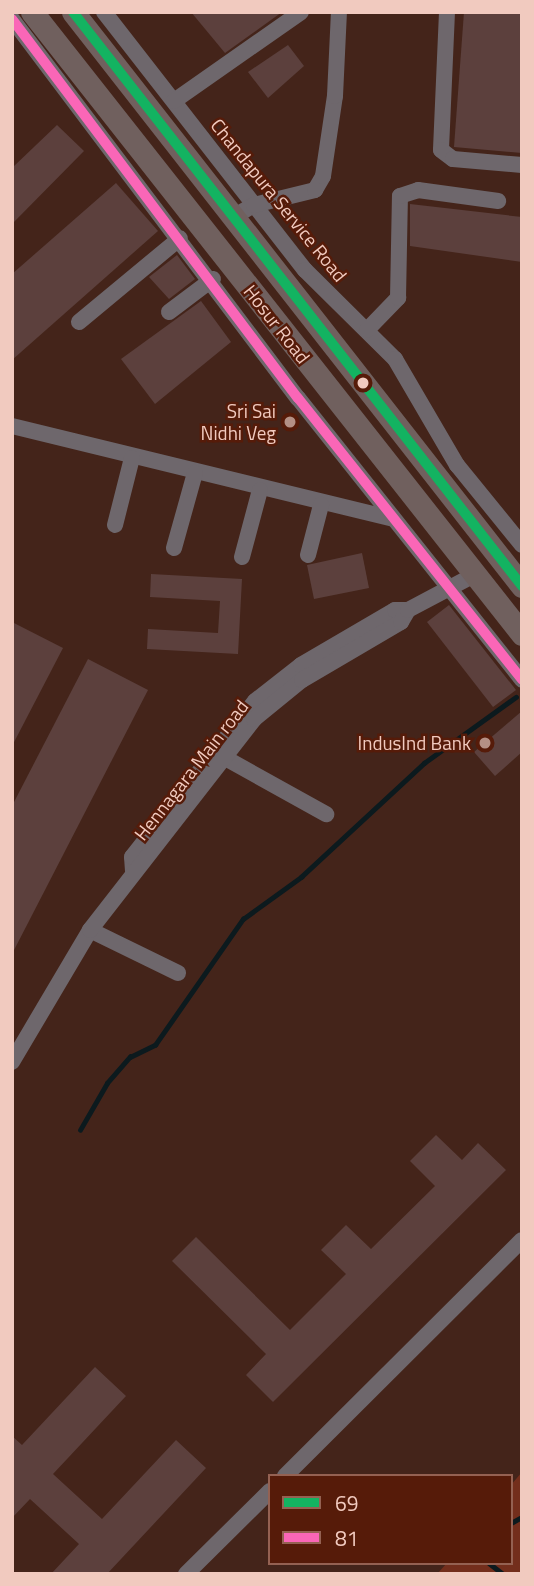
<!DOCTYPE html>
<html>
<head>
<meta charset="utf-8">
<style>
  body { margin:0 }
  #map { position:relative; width:534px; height:1586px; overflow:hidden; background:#44241a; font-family:"Titillium Web",sans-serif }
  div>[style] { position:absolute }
  .green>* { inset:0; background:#732e1c }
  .stream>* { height:4.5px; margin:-2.25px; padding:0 2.25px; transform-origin:2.25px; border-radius:2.25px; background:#0c1a1e }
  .building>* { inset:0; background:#5c403d }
  .minor>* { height:16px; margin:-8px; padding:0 8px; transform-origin:8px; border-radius:8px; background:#6e676c }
  .highway>* { height:23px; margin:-11.5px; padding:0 11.5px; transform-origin:11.5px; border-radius:11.5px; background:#70605e }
  .bus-1>* { height:10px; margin:-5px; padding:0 5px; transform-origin:5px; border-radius:5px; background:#13b361 }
  .bus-2>* { height:10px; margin:-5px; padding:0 5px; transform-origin:5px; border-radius:5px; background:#fa66b7 }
  .dots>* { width:19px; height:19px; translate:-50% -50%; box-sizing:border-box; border:4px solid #561b09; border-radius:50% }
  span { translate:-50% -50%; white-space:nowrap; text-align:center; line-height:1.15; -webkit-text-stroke:5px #561b09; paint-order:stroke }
  .street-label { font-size:19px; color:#f1cabf }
  .poi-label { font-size:19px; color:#f1cabf }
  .right { translate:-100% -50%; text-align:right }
  .frame { position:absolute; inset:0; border:14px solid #f1cabf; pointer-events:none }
  .legend { position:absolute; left:268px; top:1474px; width:245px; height:91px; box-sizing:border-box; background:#561b09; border:2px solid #946152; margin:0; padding:9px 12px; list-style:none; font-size:21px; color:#f1cabf }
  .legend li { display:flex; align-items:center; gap:14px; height:35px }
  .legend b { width:35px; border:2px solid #946152 }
</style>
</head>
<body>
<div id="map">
  <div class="green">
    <div style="clip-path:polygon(522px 1472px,522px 1574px,437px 1574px,447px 1563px,511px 1563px,511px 1485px)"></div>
  </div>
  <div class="stream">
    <div style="left:80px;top:1130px;width:54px;rotate:-60.1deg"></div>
    <div style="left:107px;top:1083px;width:35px;rotate:-49deg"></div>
    <div style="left:130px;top:1057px;width:28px;rotate:-26deg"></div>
    <div style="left:155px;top:1045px;width:154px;rotate:-55.1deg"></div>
    <div style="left:243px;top:919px;width:72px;rotate:-35.9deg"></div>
    <div style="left:301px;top:877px;width:168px;rotate:-42.8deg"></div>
    <div style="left:424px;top:763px;width:113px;rotate:-35.7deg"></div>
    <div style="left:511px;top:1523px;width:13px;rotate:-29deg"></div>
    <div style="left:489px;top:1563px;width:18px;rotate:38deg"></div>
  </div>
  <div class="building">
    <div style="clip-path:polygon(191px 12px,282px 12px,225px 53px)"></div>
    <div style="clip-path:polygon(464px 12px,522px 12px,522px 153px,454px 147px)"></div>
    <div style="clip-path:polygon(288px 45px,304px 66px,268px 98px,248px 72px)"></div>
    <div style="clip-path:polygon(57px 125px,84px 151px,12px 224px,12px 168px)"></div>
    <div style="clip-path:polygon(116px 183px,158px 231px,12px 360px,12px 274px)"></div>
    <div style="clip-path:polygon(410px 204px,522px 217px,522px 262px,410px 246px)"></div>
    <div style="clip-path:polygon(177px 255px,195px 279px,169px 299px,149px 277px)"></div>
    <div style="clip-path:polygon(201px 301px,231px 342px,155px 404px,121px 359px)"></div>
    <div style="clip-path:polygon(362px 553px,369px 588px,314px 599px,307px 565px)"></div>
    <div style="clip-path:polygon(151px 574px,242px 579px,238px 654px,147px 649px,148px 629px,218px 633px,220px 601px,150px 597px)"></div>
    <div style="clip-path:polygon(449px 605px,516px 690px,493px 707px,427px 622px)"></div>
    <div style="clip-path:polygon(12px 622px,63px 648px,12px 746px)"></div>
    <div style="clip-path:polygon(88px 659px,148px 690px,12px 954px,12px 806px)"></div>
    <div style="clip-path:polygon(522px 711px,522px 752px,495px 776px,474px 752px)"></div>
    <div style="clip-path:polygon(436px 1135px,462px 1160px,478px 1143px,506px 1170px,273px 1402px,246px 1375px,266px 1354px,172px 1261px,196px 1237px,290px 1330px,346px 1274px,321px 1250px,346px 1225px,371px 1249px,435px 1186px,410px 1161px)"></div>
    <div style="clip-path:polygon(95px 1367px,126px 1396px,53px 1474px,102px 1519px,176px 1440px,206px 1468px,107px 1574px,51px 1574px,79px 1544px,30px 1499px,12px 1518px,12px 1436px,22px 1445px)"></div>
  </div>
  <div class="minor">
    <div style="left:104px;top:12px;width:327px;rotate:52.1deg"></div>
    <div style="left:305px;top:270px;width:127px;rotate:44.7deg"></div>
    <div style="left:395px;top:359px;width:123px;rotate:59.7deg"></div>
    <div style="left:457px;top:465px;width:103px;rotate:50.9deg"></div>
    <div style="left:447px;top:12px;width:138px;rotate:92.5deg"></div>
    <div style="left:441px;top:150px;width:15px;rotate:37deg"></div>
    <div style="left:453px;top:159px;width:69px;rotate:5deg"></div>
    <div style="left:12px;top:19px;width:475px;rotate:53deg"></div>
    <div style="left:298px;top:398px;width:360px;rotate:51.5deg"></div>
    <div style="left:174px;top:101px;width:155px;rotate:-35deg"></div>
    <div style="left:233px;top:217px;width:24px;rotate:-30deg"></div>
    <div style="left:254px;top:205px;width:63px;rotate:-13.8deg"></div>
    <div style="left:315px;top:190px;width:16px;rotate:-60deg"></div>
    <div style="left:323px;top:176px;width:81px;rotate:-81.5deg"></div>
    <div style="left:335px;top:96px;width:84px;rotate:-87.3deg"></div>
    <div style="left:169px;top:312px;width:55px;rotate:-36.9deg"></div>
    <div style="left:79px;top:322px;width:131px;rotate:-39.7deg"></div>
    <div style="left:367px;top:330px;width:45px;rotate:-45.9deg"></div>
    <div style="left:398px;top:298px;width:102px;rotate:-88.9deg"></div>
    <div style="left:400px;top:196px;width:19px;rotate:-18deg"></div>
    <div style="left:418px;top:190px;width:81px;rotate:7.8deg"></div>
    <div style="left:12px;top:426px;width:392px;rotate:13.7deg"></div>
    <div style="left:115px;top:525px;width:69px;rotate:-75.8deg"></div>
    <div style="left:174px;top:548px;width:78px;rotate:-74.4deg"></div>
    <div style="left:308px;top:555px;width:52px;rotate:-75.4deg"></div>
    <div style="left:242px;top:557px;width:69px;rotate:-75deg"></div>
    <div style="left:218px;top:754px;width:124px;rotate:29.1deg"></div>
    <div style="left:133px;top:871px;width:14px;rotate:-94deg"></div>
    <div style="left:132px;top:857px;width:199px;rotate:-51.7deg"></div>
    <div style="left:255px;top:701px;width:58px;rotate:-38deg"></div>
    <div style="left:301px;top:665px;width:109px;rotate:-30.3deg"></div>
    <div style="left:395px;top:610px;width:13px"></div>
    <div style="left:90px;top:930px;width:98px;rotate:26deg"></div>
    <div style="left:12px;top:1062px;width:153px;rotate:-59.4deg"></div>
    <div style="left:90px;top:930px;width:267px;rotate:-52.1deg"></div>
    <div style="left:254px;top:719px;width:62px;rotate:-39.1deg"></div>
    <div style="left:302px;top:680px;width:115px;rotate:-30.4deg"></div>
    <div style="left:401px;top:622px;width:14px;rotate:-60deg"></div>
    <div style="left:408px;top:610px;width:75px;rotate:-27.9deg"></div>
    <div style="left:285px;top:1476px;width:334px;rotate:-44.9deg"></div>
    <div style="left:186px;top:1574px;width:118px;rotate:-44.7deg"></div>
  </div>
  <div class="highway">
    <div style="left:32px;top:12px;width:792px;rotate:51.77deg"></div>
    <div style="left:73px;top:12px;width:729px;rotate:51.97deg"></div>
  </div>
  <div class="bus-1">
    <div style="left:73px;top:12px;width:729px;rotate:51.97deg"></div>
  </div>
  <div class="bus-2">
    <div style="left:12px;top:19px;width:475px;rotate:53deg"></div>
    <div style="left:298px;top:398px;width:360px;rotate:51.5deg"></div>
  </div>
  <div class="dots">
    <div style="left:363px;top:383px;background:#f1cabf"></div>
    <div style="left:290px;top:422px;background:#b49085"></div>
    <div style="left:485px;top:743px;background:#b49085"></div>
  </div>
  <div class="street-label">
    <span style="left:279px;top:200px;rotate:51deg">Chandapura Service Road</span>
    <span style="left:277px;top:324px;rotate:52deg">Hosur Road</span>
    <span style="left:191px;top:770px;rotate:-52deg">Hennagara Main road</span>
  </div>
  <div class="poi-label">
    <span class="right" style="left:276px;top:422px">Sri Sai<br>Nidhi Veg</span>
    <span class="right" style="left:471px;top:743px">IndusInd Bank</span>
  </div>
  <div class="frame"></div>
  <ul class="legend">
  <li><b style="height:9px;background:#13b361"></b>69</li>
  <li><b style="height:9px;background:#fa66b7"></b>81</li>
  </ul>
</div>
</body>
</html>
